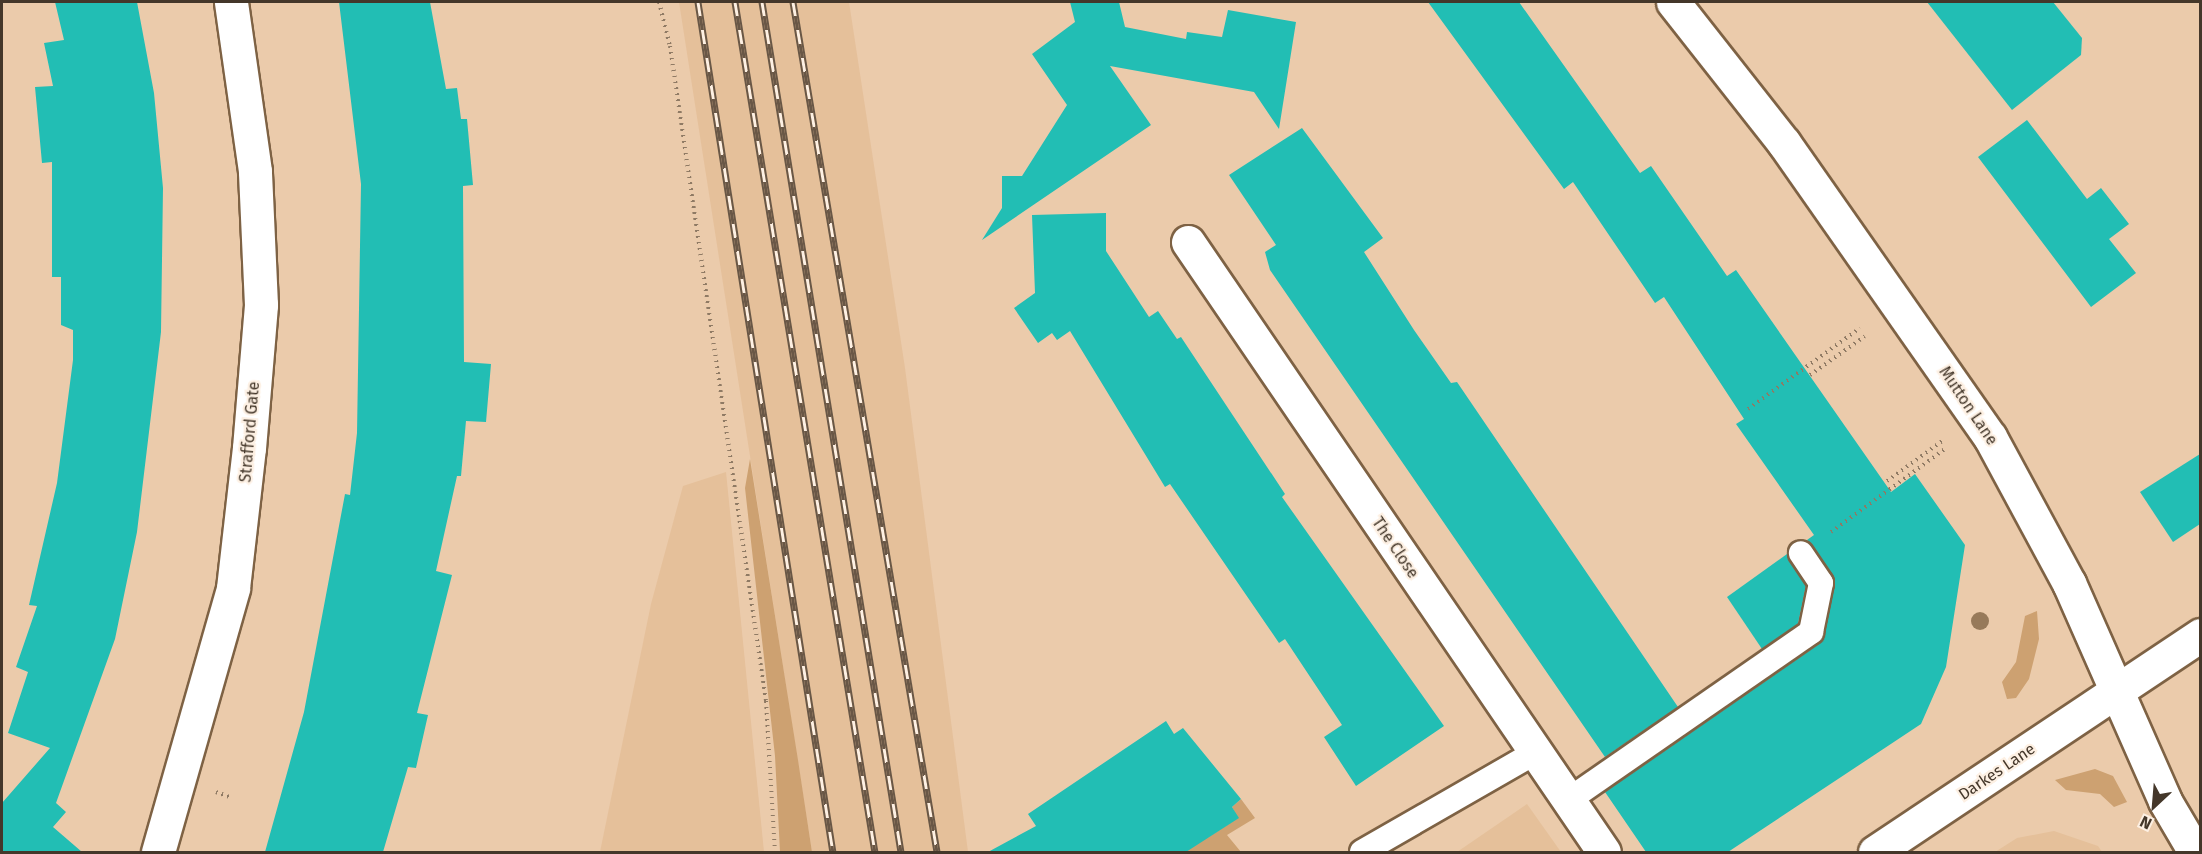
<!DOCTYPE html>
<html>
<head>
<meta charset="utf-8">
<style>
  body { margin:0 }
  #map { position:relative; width:2202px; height:854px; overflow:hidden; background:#ebcbab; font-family:"Fira Sans",sans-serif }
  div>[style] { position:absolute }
  .built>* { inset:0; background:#e5c09a }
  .green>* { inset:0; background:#cda171 }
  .building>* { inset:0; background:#22beb4 }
  .path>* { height:4px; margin-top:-2px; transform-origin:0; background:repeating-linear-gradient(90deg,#8f7a64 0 1.5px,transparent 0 6px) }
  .roads { filter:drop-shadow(2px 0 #7e6244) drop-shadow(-2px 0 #7e6244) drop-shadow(0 2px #7e6244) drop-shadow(0 -2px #7e6244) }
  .service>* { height:24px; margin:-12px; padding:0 12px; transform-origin:12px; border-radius:12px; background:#fff }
  .minor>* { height:33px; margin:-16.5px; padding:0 16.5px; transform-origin:16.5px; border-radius:16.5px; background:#fff }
  .tertiary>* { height:33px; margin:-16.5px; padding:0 16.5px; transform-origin:16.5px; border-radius:16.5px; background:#fff }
  .secondary>* { height:33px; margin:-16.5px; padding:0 16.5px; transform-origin:16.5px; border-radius:16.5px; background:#fff }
  .rail>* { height:7px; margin-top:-3.5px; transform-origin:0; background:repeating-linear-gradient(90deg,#fdf0e3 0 14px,#695746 0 28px); box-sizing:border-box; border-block:2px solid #695746 }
  .trees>* { width:18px; height:18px; margin:-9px; border-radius:50%; background:#977a5a }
  span { translate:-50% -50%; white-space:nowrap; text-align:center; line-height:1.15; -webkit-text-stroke:4.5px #fdf0e3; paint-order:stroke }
  .street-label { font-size:16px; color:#44372a }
  .frame { position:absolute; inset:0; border:3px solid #44372a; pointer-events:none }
  .north { position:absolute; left:2124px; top:776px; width:60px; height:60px; -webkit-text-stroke:4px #fdf0e3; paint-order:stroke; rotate:206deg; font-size:16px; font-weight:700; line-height:24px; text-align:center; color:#44372a }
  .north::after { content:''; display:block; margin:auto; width:21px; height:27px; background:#44372a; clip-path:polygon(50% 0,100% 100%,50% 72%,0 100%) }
</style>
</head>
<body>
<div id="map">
  <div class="built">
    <div style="clip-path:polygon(679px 2px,849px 2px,905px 368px,968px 852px,812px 852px)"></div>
    <div style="clip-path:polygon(726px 472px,764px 852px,600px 852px,651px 604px,683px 486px)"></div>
    <div style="clip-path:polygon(1527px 804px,1561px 852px,1457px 852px)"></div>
    <div style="clip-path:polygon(2054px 831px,2098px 846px,2102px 852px,1995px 852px,2017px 838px)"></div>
  </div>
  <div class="green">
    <div style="clip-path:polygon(750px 459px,798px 760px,812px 852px,780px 852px,775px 756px,745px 488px)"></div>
    <div style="clip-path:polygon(2037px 611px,2039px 639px,2029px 679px,2016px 698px,2007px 699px,2002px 682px,2016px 662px,2025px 616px)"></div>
    <div style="clip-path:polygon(2095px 769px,2113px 776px,2127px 802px,2114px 807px,2100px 794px,2066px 790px,2055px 780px)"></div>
    <div style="clip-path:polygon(1241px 799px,1255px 818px,1227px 835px,1241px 852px,1176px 852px,1173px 848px,1200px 829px,1207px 838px,1238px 818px,1232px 807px)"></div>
  </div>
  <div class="building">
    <div style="clip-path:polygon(55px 2px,137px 2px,154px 93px,163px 188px,161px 332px,137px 532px,115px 639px,56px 803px,66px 812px,53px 827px,82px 852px,2px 852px,2px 803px,50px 748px,8px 733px,28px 672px,16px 667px,37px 606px,29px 605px,57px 483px,73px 360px,73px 330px,61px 325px,61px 277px,52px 277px,52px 162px,42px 163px,35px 87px,53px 86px,44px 43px,64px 40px)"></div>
    <div style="clip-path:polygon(339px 2px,430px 2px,446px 89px,457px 88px,461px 119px,467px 119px,473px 185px,463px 186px,464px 362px,491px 364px,486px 422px,466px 421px,461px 476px,457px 476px,436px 571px,452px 575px,417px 713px,428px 715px,416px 768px,408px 767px,383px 852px,265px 852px,304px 712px,345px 494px,350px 495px,357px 433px,361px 184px)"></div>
    <div style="clip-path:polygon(1070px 2px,1119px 2px,1125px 27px,1186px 39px,1187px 32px,1222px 37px,1228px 10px,1296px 22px,1279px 129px,1254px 92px,1110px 66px,1151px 125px,982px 240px,1002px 208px,1002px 176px,1022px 176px,1067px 105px,1032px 54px,1075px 22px)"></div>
    <div style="clip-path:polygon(1428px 2px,1519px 2px,1640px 173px,1651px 166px,1727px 276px,1736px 270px,1891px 492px,1915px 474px,1965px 545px,1946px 667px,1921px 724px,1728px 852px,1646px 852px,1605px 792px,1819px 644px,1835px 580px,1807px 540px,1814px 535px,1736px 424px,1744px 419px,1664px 297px,1655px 303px,1573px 182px,1564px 189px)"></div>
    <div style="clip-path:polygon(1927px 2px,2053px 2px,2082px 38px,2081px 55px,2012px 110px)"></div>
    <div style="clip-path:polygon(2027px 120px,2087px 199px,2101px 188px,2129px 224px,2109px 239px,2136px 273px,2091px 307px,1978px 157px)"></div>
    <div style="clip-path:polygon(1302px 128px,1383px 238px,1364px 252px,1414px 330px,1451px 383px,1457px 382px,1678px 707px,1605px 757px,1270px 270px,1265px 252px,1276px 245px,1229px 175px)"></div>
    <div style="clip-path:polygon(1106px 213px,1106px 251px,1149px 317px,1158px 311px,1177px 339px,1181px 337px,1285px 494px,1282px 497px,1444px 726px,1356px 786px,1324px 737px,1342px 725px,1285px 639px,1279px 643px,1170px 484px,1165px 487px,1070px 331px,1057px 340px,1052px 333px,1038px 343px,1014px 308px,1035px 293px,1032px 215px)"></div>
    <div style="clip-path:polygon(2200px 454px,2200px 524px,2173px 542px,2140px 492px)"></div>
    <div style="clip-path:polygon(1787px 554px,1806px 586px,1798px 624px,1762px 649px,1727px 597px)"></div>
    <div style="clip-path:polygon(1166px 721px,1174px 734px,1183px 728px,1241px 799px,1232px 807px,1239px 818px,1186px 852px,988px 852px,1036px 826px,1028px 814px)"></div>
  </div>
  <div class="path">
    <div style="left:659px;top:2px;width:45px;rotate:76deg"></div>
    <div style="left:670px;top:46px;width:662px;rotate:81.66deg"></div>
    <div style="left:766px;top:701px;width:151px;rotate:86.6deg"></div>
    <div style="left:1810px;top:375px;width:67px;rotate:-35.3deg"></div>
    <div style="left:1748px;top:409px;width:138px;rotate:-35.9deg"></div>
    <div style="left:1887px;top:481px;width:68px;rotate:-36deg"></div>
    <div style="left:1831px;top:532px;width:142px;rotate:-36.1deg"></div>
    <div style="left:216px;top:792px;width:15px;rotate:20deg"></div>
  </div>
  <div class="roads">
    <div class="service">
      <div style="left:1567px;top:801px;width:297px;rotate:-34.7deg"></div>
      <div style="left:1811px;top:632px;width:50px;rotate:-78.5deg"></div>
      <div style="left:1821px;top:583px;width:36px;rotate:-124deg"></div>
      <div style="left:1362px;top:852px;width:198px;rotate:-29.9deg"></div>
    </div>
    <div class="minor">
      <div style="left:1188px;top:242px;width:738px;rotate:55.71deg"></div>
      <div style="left:158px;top:852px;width:274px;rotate:-74.1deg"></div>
      <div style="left:233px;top:588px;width:141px;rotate:-83.5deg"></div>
      <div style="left:249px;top:448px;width:144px;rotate:-85.2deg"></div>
      <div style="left:261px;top:305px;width:134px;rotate:-92.6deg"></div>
      <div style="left:255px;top:171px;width:171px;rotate:-98.1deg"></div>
    </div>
    <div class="tertiary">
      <div style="left:1875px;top:852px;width:391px;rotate:-33.7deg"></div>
    </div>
    <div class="secondary">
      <div style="left:1673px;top:2px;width:179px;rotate:51.8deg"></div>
      <div style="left:1784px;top:143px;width:359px;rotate:55deg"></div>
      <div style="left:1990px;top:437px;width:166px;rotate:61.6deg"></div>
      <div style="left:2069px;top:583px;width:238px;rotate:66.2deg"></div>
      <div style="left:2165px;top:801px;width:59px;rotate:59.5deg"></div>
    </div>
  </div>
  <div class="rail">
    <div style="left:698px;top:2px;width:861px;rotate:80.98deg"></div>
    <div style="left:735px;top:2px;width:861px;rotate:80.65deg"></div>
    <div style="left:762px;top:2px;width:861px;rotate:80.71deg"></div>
    <div style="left:793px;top:2px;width:862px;rotate:80.38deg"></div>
  </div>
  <div class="trees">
    <div style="left:1980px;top:621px"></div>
  </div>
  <div class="street-label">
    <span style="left:1968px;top:406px;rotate:56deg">Mutton Lane</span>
    <span style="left:250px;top:432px;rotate:-85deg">Strafford Gate</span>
    <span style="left:1395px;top:548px;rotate:56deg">The Close</span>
    <span style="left:1997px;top:772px;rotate:-34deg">Darkes Lane</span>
  </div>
  <div class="frame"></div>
  <div class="north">N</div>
</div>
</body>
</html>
